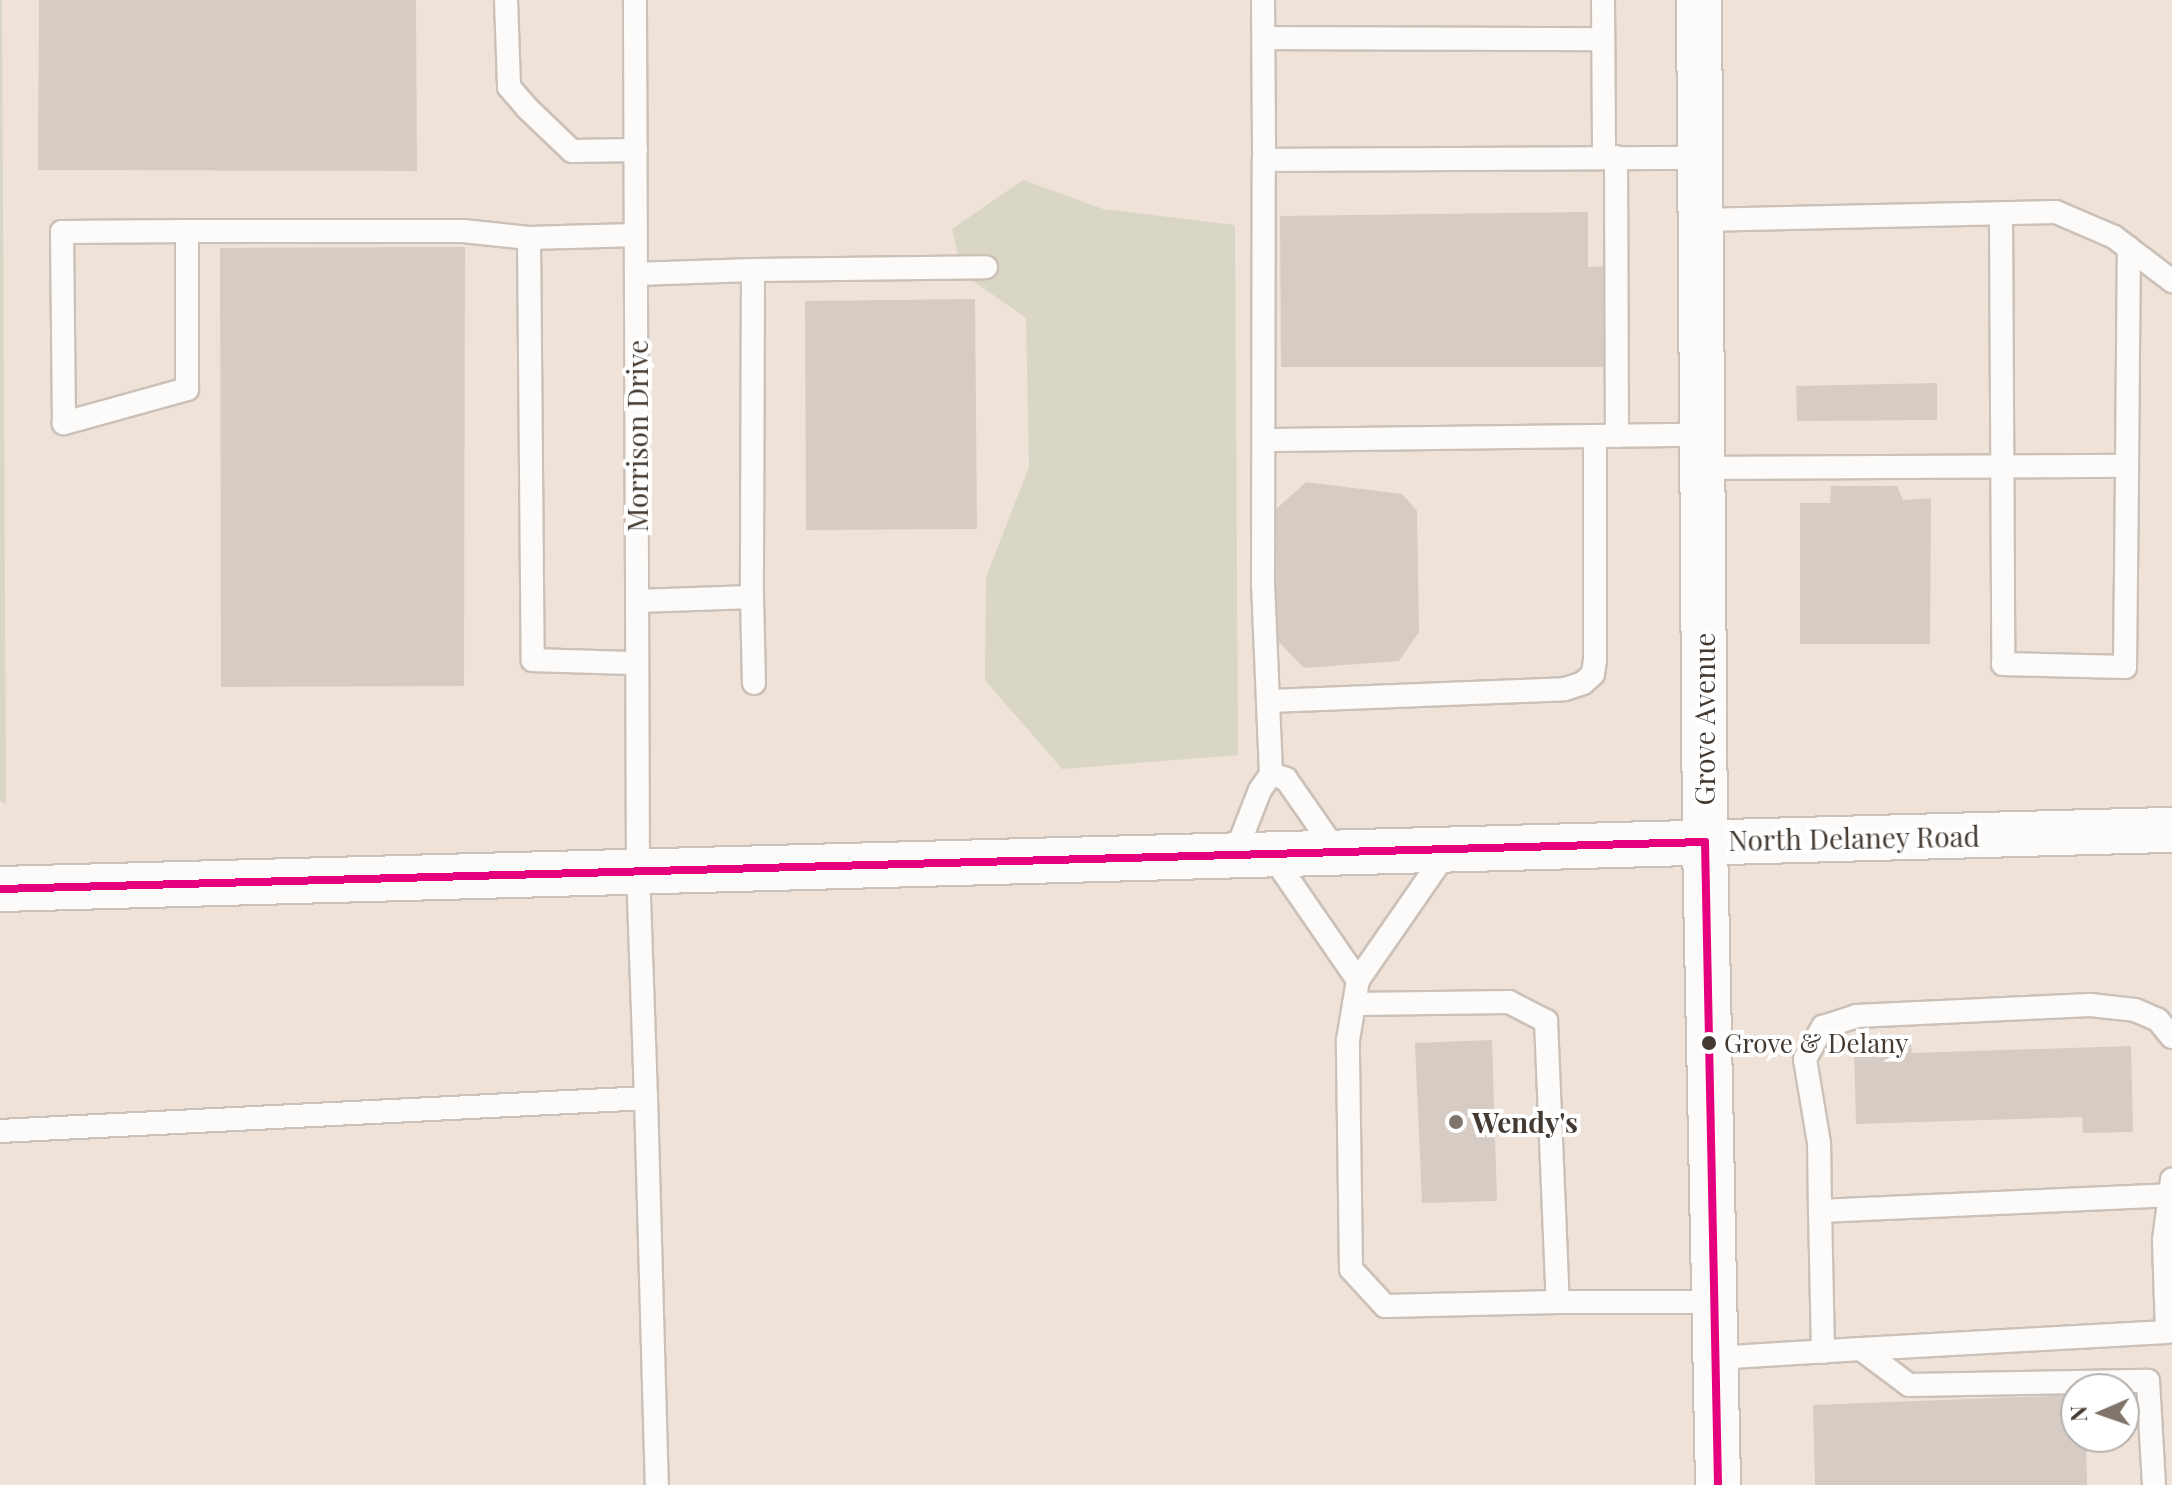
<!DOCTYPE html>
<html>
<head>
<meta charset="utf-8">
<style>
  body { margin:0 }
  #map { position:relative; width:2172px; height:1485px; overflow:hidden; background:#efe2d8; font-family:"Playfair Display",serif }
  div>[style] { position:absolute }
  .green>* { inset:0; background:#dad6c6 }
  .building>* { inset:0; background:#d7ccc4 }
  .roads { filter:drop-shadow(2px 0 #cbc1b9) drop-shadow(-2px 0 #cbc1b9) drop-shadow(0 2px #cbc1b9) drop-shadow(0 -2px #cbc1b9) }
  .service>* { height:22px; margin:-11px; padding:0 11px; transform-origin:11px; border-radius:11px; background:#fdfbf9 }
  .minor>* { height:44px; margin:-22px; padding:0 22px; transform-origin:22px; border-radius:22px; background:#fdfbf9 }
  .tertiary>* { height:44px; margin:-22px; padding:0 22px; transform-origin:22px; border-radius:22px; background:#fdfbf9 }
  .bus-1>* { height:8px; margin:-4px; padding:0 4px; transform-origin:4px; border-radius:4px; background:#e5007d }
  .dots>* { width:22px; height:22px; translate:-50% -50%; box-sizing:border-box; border:4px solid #fff; border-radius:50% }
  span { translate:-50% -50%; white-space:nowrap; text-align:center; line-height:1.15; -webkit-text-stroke:8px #fff; paint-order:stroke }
  .bus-label { font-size:26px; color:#443a32 }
  .left { translate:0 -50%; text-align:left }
  .street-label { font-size:28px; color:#443a32 }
  .poi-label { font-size:28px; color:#443a32; font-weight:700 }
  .north { position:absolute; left:2060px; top:1373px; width:80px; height:80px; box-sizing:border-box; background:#fff; border:2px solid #b4b0ad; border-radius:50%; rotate:268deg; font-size:22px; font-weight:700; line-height:32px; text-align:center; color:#443a32 }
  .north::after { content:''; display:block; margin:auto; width:28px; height:36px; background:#80756c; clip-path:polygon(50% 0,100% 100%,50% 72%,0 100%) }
</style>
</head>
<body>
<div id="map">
  <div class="green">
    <div style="clip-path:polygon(0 0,2px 0,6px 804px,0 801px)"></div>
    <div style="clip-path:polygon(1023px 180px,1103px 209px,1235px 225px,1238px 755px,1062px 769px,985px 680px,986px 577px,1029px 467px,1026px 318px,962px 273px,952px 229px)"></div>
  </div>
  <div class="building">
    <div style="clip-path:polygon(39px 0,416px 0,417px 171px,38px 170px)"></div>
    <div style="clip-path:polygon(1588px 212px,1588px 267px,1603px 266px,1604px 367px,1281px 367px,1280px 216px)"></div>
    <div style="clip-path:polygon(465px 247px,464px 686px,221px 687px,220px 248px)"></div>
    <div style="clip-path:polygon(975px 299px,977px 529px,806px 530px,805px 301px)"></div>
    <div style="clip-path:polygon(1937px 383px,1937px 420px,1797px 421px,1796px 386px)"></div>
    <div style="clip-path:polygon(1306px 482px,1402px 494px,1417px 511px,1419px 632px,1399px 661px,1304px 668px,1273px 636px,1274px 511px)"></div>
    <div style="clip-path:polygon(1831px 486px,1897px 486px,1903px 500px,1931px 498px,1930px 644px,1800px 644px,1800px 503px,1830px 503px)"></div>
    <div style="clip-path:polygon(1492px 1040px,1497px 1201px,1422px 1203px,1415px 1043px)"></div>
    <div style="clip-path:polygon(1911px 1045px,1912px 1053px,2131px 1046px,2133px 1132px,2083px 1133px,2082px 1117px,1856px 1124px,1854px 1047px)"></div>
    <div style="clip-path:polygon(2076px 1395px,2076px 1437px,2086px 1437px,2087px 1485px,1815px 1485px,1813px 1405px)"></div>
  </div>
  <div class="roads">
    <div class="service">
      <div style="left:506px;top:0;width:87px;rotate:88deg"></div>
      <div style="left:509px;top:87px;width:28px;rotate:49deg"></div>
      <div style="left:527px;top:108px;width:62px;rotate:43.7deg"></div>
      <div style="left:572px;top:151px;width:64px;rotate:-0.9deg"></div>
      <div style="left:1263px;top:0;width:160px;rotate:89.6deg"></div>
      <div style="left:1264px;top:160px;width:436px;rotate:-0.3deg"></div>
      <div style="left:1603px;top:0;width:157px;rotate:89.6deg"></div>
      <div style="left:1264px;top:38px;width:339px;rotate:0.2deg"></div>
      <div style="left:1616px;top:157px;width:279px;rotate:89.8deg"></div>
      <div style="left:2001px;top:214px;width:450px;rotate:89.7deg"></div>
      <div style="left:2003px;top:664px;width:122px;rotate:1.4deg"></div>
      <div style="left:2125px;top:667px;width:201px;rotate:-89.4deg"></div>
      <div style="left:1700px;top:220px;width:356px;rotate:-1.3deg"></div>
      <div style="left:2056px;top:212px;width:63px;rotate:23.3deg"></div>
      <div style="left:2114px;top:237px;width:73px;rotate:37.2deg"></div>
      <div style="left:187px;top:231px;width:158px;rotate:90deg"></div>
      <div style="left:187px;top:389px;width:128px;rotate:164.5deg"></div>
      <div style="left:64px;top:423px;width:191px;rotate:-90.6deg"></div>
      <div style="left:62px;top:232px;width:125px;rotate:-0.5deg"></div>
      <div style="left:187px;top:231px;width:276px"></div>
      <div style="left:463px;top:231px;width:66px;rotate:6.1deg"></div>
      <div style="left:636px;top:235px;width:107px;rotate:178.4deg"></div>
      <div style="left:529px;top:238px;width:422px;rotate:89.5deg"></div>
      <div style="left:533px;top:660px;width:104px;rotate:1.7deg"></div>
      <div style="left:753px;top:270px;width:233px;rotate:-0.7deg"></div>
      <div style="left:636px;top:274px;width:117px;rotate:-2deg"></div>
      <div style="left:753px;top:270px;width:327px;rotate:90.2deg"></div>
      <div style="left:752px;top:597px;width:115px;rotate:178deg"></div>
      <div style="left:1264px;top:440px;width:439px;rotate:-0.7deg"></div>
      <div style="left:1702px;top:468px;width:425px;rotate:-0.3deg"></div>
      <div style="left:2127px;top:466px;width:218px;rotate:-89.5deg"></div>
      <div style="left:752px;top:597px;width:86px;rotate:88.7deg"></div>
      <div style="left:1270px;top:701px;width:295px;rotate:-2.3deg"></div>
      <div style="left:1565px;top:689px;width:19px;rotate:-18deg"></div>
      <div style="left:1583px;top:683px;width:13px;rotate:-42deg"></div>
      <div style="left:1593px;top:674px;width:14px;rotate:-82deg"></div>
      <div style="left:1595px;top:660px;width:224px;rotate:-90deg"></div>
      <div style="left:1271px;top:774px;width:16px;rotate:18deg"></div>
      <div style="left:1286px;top:779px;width:89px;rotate:55.1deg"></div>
      <div style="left:1235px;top:854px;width:69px;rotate:-68.7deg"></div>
      <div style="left:1260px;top:790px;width:19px;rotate:-55deg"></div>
      <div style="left:1271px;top:774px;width:189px;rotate:-92.4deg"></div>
      <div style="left:1263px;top:585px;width:425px;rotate:-89.9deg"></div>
      <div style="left:1271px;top:854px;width:153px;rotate:55.4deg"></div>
      <div style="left:1354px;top:1004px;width:155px;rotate:-0.7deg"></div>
      <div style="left:1509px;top:1002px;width:42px;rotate:27.2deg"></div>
      <div style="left:1546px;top:1021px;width:281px;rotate:87.6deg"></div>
      <div style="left:1558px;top:1302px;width:173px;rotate:178.7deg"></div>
      <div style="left:1385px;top:1306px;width:50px;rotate:-132.6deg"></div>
      <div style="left:1351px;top:1269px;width:229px;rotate:-90.8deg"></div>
      <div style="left:1348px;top:1040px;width:61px;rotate:-80.5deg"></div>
      <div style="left:1358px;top:980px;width:158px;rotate:-55.3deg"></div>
      <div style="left:646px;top:1098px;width:387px;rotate:88.4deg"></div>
      <div style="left:0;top:1131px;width:647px;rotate:-2.92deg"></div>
      <div style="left:646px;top:1098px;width:227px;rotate:-92deg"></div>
      <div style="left:638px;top:871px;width:871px;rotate:-90.2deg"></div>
      <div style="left:1820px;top:1211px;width:68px;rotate:-90.8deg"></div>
      <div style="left:1819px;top:1143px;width:85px;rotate:-99.5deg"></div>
      <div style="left:1805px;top:1059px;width:37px;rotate:-61deg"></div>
      <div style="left:1823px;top:1027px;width:35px;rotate:-18deg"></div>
      <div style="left:1856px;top:1016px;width:234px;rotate:-2.7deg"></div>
      <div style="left:2090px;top:1005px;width:45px;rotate:6.3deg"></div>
      <div style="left:2135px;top:1010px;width:25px;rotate:23deg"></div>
      <div style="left:2158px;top:1020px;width:22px;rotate:51deg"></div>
      <div style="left:1558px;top:1302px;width:156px"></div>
      <div style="left:1861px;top:1349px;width:306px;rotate:-3.2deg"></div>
      <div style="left:2167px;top:1332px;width:92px;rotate:-91.9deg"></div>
      <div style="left:2164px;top:1240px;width:61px;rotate:-82.4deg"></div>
      <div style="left:1823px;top:1352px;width:141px;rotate:-91.2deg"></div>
      <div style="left:1820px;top:1211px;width:351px;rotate:-2.6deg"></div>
      <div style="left:1715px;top:1358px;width:146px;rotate:-3.5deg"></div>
      <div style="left:1861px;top:1349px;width:60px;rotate:36.9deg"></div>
      <div style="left:1909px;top:1385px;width:239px;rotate:-1deg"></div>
      <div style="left:2148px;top:1381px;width:104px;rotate:86.7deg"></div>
    </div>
    <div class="minor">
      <div style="left:1699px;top:0;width:842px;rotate:89.59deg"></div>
      <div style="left:1705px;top:842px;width:643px;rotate:88.84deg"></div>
    </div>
    <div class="tertiary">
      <div style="left:0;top:889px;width:2173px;rotate:-1.56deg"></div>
    </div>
  </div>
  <div class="bus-1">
    <div style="left:0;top:889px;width:1706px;rotate:-1.58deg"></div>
    <div style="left:1705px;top:842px;width:643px;rotate:88.84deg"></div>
  </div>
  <div class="dots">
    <div style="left:1709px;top:1043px;background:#443a32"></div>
    <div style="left:1456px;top:1122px;background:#80756c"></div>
  </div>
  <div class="bus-label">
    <span class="left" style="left:1724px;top:1043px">Grove &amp; Delany</span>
  </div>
  <div class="street-label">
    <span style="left:637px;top:436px;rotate:-90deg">Morrison Drive</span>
    <span style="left:1704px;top:719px;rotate:-90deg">Grove Avenue</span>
    <span style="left:1854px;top:838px;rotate:-1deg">North Delaney Road</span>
  </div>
  <div class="poi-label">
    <span class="left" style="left:1472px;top:1122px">Wendy's</span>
  </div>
  <div class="north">N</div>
</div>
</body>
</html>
